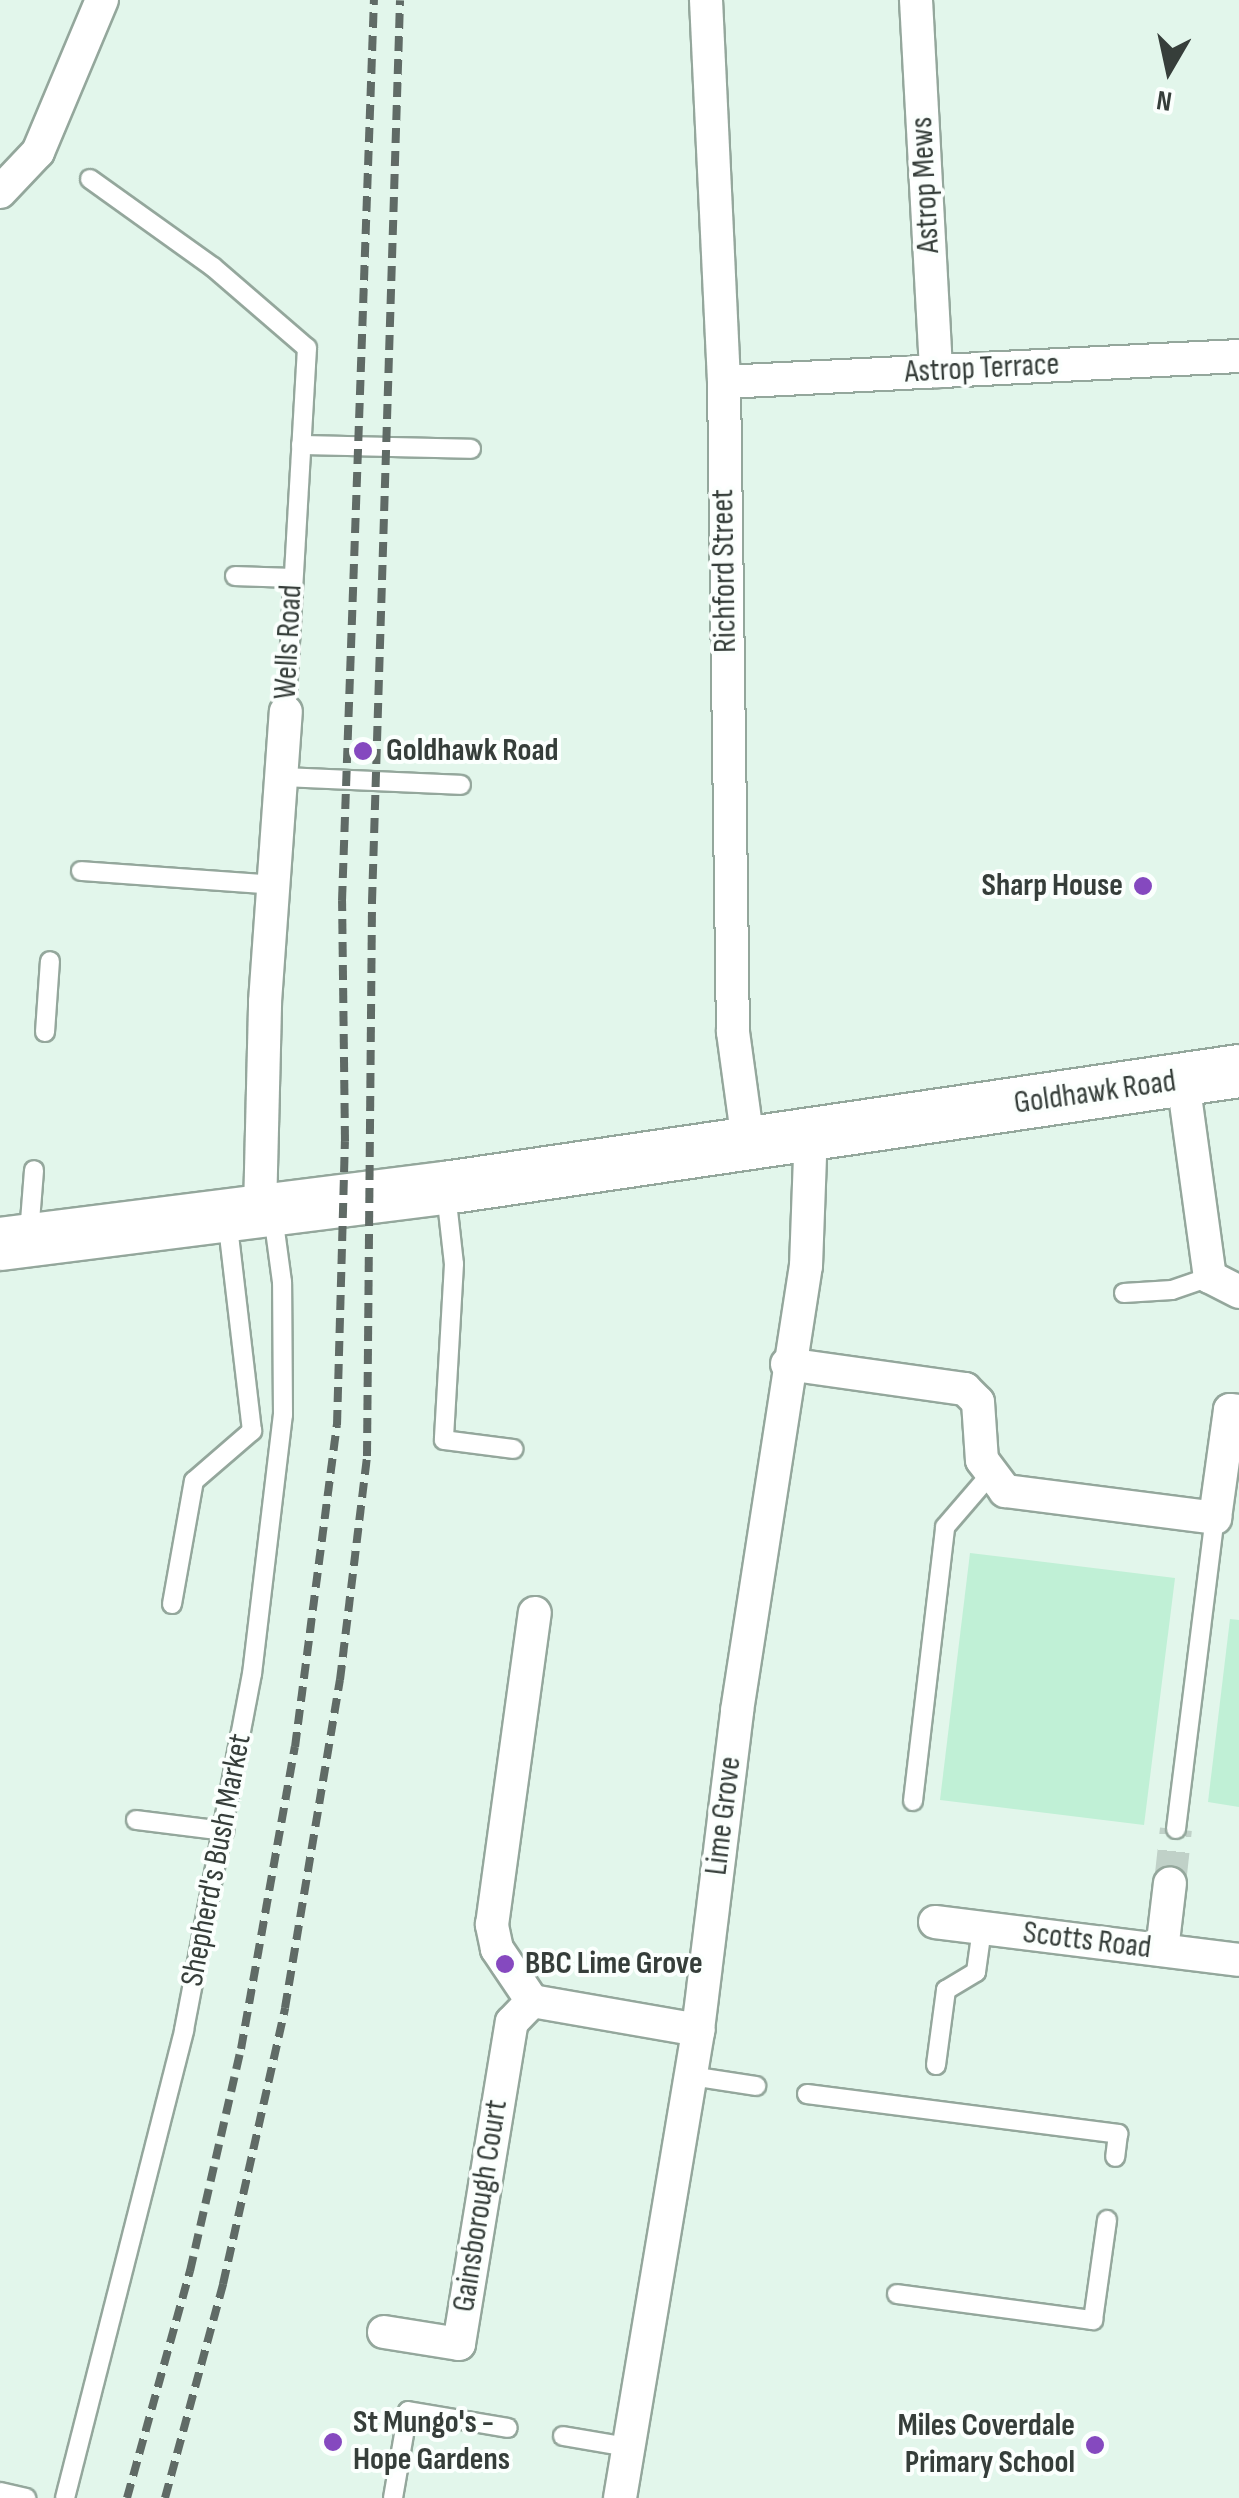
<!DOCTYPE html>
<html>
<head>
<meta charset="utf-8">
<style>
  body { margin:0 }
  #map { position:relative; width:1239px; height:2498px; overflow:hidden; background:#e2f6eb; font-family:"Sofia Sans Condensed",sans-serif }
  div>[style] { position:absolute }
  .green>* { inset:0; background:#c0f0d6 }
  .street-tunnel>* { height:32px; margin-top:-16px; transform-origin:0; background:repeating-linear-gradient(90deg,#c0d1c8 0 32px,transparent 0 48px) }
  .roads { filter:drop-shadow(2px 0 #94a79c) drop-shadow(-2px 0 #94a79c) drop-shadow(0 2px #94a79c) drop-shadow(0 -2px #94a79c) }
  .lane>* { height:18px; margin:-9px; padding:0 9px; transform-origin:9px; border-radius:9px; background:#fff }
  .street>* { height:32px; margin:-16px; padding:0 16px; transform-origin:16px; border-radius:16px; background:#fff }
  .primary>* { height:52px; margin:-26px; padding:0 26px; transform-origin:26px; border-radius:26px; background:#fff }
  .rail>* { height:8px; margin-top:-4px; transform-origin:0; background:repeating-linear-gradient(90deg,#606b66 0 15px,transparent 0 23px) }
  .dots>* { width:28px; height:28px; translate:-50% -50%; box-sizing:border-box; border:5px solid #fbfffd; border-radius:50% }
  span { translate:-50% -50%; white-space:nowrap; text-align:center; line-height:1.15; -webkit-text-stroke:8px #fbfffd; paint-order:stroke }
  .street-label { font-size:32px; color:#363e3a }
  .poi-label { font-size:32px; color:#363e3a; font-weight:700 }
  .left { translate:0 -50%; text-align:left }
  .right { translate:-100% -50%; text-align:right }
  .north { position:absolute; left:1119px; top:20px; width:100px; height:100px; -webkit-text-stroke:8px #fbfffd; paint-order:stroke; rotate:189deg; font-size:28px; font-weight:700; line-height:40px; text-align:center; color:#363e3a }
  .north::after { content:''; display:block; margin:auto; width:35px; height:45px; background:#363e3a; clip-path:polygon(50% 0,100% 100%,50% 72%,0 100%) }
</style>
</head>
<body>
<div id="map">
  <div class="green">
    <div style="clip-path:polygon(970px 1553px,1175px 1578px,1144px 1825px,940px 1800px)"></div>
    <div style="clip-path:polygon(1230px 1619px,1239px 1620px,1239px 1807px,1208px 1802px)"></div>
  </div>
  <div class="street-tunnel">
    <div style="left:1170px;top:1883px;width:54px;rotate:-83.7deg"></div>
  </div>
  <div class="roads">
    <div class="lane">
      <div style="left:90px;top:179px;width:151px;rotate:35.6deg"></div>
      <div style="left:213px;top:267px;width:124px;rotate:40.8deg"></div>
      <div style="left:307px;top:348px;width:365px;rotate:93.3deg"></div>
      <div style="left:301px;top:445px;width:170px;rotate:1.3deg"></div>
      <div style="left:235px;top:576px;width:57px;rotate:2deg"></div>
      <div style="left:281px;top:777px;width:180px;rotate:2.5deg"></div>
      <div style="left:81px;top:871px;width:194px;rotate:4.1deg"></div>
      <div style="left:45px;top:1032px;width:71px;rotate:-86deg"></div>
      <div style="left:446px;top:1193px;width:71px;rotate:83.6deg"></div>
      <div style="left:454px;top:1264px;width:176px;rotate:93.3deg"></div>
      <div style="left:444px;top:1440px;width:70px;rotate:7.4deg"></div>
      <div style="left:29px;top:1234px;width:64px;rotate:-85.5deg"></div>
      <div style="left:1124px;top:1293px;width:48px;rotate:-3.6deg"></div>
      <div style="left:1172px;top:1290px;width:40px;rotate:-18.9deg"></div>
      <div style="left:172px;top:1604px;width:125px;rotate:-79.9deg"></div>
      <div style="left:194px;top:1481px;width:77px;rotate:-40.8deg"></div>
      <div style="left:252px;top:1431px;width:213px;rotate:-96.7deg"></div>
      <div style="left:913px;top:1801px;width:276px;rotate:-83.3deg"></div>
      <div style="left:945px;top:1527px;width:67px;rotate:-49.2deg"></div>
      <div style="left:136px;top:1820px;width:89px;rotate:7.1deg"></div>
      <div style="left:1176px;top:1829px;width:313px;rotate:-82.9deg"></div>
      <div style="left:936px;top:2065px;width:76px;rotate:-82.4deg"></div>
      <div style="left:946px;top:1990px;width:35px;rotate:-31deg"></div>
      <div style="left:976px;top:1972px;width:43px;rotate:-82.1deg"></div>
      <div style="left:691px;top:2076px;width:66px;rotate:8.7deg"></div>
      <div style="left:807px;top:2094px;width:314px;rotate:7.3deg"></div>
      <div style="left:1118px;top:2134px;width:23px;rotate:97deg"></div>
      <div style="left:897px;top:2294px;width:198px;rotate:7.6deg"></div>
      <div style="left:1093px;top:2320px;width:101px;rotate:-82deg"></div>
      <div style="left:563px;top:2436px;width:66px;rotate:9.6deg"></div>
      <div style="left:0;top:2492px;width:27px;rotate:13deg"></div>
      <div style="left:65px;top:2498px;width:483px;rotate:-75.7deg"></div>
      <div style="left:184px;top:2030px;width:362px;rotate:-79.2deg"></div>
      <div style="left:252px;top:1674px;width:261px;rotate:-83.2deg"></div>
      <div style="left:283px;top:1415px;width:133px;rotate:-90.4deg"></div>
      <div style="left:282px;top:1282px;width:68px;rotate:-97.7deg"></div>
      <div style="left:393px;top:2498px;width:88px;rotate:-80.2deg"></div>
      <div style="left:408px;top:2411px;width:101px;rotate:9.6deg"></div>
    </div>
    <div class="street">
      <div style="left:706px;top:0;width:382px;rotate:87.3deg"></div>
      <div style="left:724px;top:382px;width:650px;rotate:89.21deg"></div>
      <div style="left:733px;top:1032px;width:110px;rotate:82.2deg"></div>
      <div style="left:916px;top:0;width:372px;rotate:86.9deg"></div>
      <div style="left:0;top:192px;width:55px;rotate:-46.5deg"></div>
      <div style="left:38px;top:152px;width:165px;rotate:-67.2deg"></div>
      <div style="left:724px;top:382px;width:516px;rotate:-2.89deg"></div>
      <div style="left:1183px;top:1081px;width:198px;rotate:82.2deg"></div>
      <div style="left:1210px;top:1277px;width:33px;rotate:27deg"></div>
      <div style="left:260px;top:1211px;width:209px;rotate:-88.6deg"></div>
      <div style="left:265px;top:1002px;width:291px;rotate:-85.9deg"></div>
      <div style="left:787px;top:1364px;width:180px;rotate:8deg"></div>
      <div style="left:965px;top:1389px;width:18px;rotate:45deg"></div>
      <div style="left:978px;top:1402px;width:58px;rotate:86.1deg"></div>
      <div style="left:982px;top:1460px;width:39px;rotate:53deg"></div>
      <div style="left:1005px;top:1491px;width:212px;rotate:7.3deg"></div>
      <div style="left:1215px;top:1518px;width:109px;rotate:-82.1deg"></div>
      <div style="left:1230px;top:1410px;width:9px;rotate:6deg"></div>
      <div style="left:935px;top:1922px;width:306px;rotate:7.1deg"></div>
      <div style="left:1162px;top:1950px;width:67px;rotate:-83.2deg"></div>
      <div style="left:532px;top:2001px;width:169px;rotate:9.9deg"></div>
      <div style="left:384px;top:2332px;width:76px;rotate:9.1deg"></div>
      <div style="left:459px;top:2344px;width:326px;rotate:-80.7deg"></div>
      <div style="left:512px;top:2022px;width:29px;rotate:-46deg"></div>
      <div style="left:532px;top:2001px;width:63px;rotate:-123.9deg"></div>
      <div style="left:497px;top:1949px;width:25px;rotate:-102deg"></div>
      <div style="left:492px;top:1925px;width:315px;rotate:-82.2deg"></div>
      <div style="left:620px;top:2498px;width:474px;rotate:-80.5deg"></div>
      <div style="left:698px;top:2030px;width:321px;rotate:-83deg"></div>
      <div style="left:737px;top:1711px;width:450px;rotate:-81.2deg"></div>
      <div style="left:806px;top:1266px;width:134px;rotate:-87.9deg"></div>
    </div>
    <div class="primary">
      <div style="left:0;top:1244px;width:449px;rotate:-7.2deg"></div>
      <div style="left:445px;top:1188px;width:803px;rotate:-8.38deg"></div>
    </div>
  </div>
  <div class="rail">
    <div style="left:127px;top:2498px;width:236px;rotate:-74.5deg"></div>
    <div style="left:190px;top:2271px;width:228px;rotate:-77.1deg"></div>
    <div style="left:241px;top:2049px;width:307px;rotate:-79.9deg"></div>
    <div style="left:295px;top:1747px;width:325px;rotate:-82.6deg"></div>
    <div style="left:337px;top:1425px;width:284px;rotate:-88.4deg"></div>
    <div style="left:345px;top:1141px;width:240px;rotate:-90.7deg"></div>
    <div style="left:342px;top:901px;width:902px;rotate:-87.97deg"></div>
    <div style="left:165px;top:2498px;width:222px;rotate:-74.8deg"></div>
    <div style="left:223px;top:2284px;width:283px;rotate:-77.3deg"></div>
    <div style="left:285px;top:2008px;width:333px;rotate:-80.5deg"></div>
    <div style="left:340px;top:1680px;width:226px;rotate:-83.1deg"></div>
    <div style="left:367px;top:1456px;width:554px;rotate:-89.48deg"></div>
    <div style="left:372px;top:902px;width:902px;rotate:-88.22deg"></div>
  </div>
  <div class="dots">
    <div style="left:363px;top:751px;background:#8549bf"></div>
    <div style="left:1143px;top:886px;background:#8549bf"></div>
    <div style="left:505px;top:1964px;background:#8549bf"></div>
    <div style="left:333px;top:2442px;background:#8549bf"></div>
    <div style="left:1095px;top:2445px;background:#8549bf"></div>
  </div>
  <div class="street-label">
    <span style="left:926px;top:185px;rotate:-93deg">Astrop Mews</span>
    <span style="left:982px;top:369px;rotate:-3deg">Astrop Terrace</span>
    <span style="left:725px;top:571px;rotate:-91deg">Richford Street</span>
    <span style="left:289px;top:642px;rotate:-87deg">Wells Road</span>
    <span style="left:1095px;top:1093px;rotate:-8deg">Goldhawk Road</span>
    <span style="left:724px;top:1816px;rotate:-83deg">Lime Grove</span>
    <span style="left:217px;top:1860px;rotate:-79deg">Shepherd's Bush Market</span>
    <span style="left:1087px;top:1941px;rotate:7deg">Scotts Road</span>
    <span style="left:481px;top:2206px;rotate:-81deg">Gainsborough Court</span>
  </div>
  <div class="poi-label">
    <span class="left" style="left:386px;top:751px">Goldhawk Road</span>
    <span class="right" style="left:1123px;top:886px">Sharp House</span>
    <span class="left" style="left:525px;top:1964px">BBC Lime Grove</span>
    <span class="left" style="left:353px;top:2442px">St Mungo's -<br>Hope Gardens</span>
    <span class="right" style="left:1075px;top:2445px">Miles Coverdale<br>Primary School</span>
  </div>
  <div class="north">N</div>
</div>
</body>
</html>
